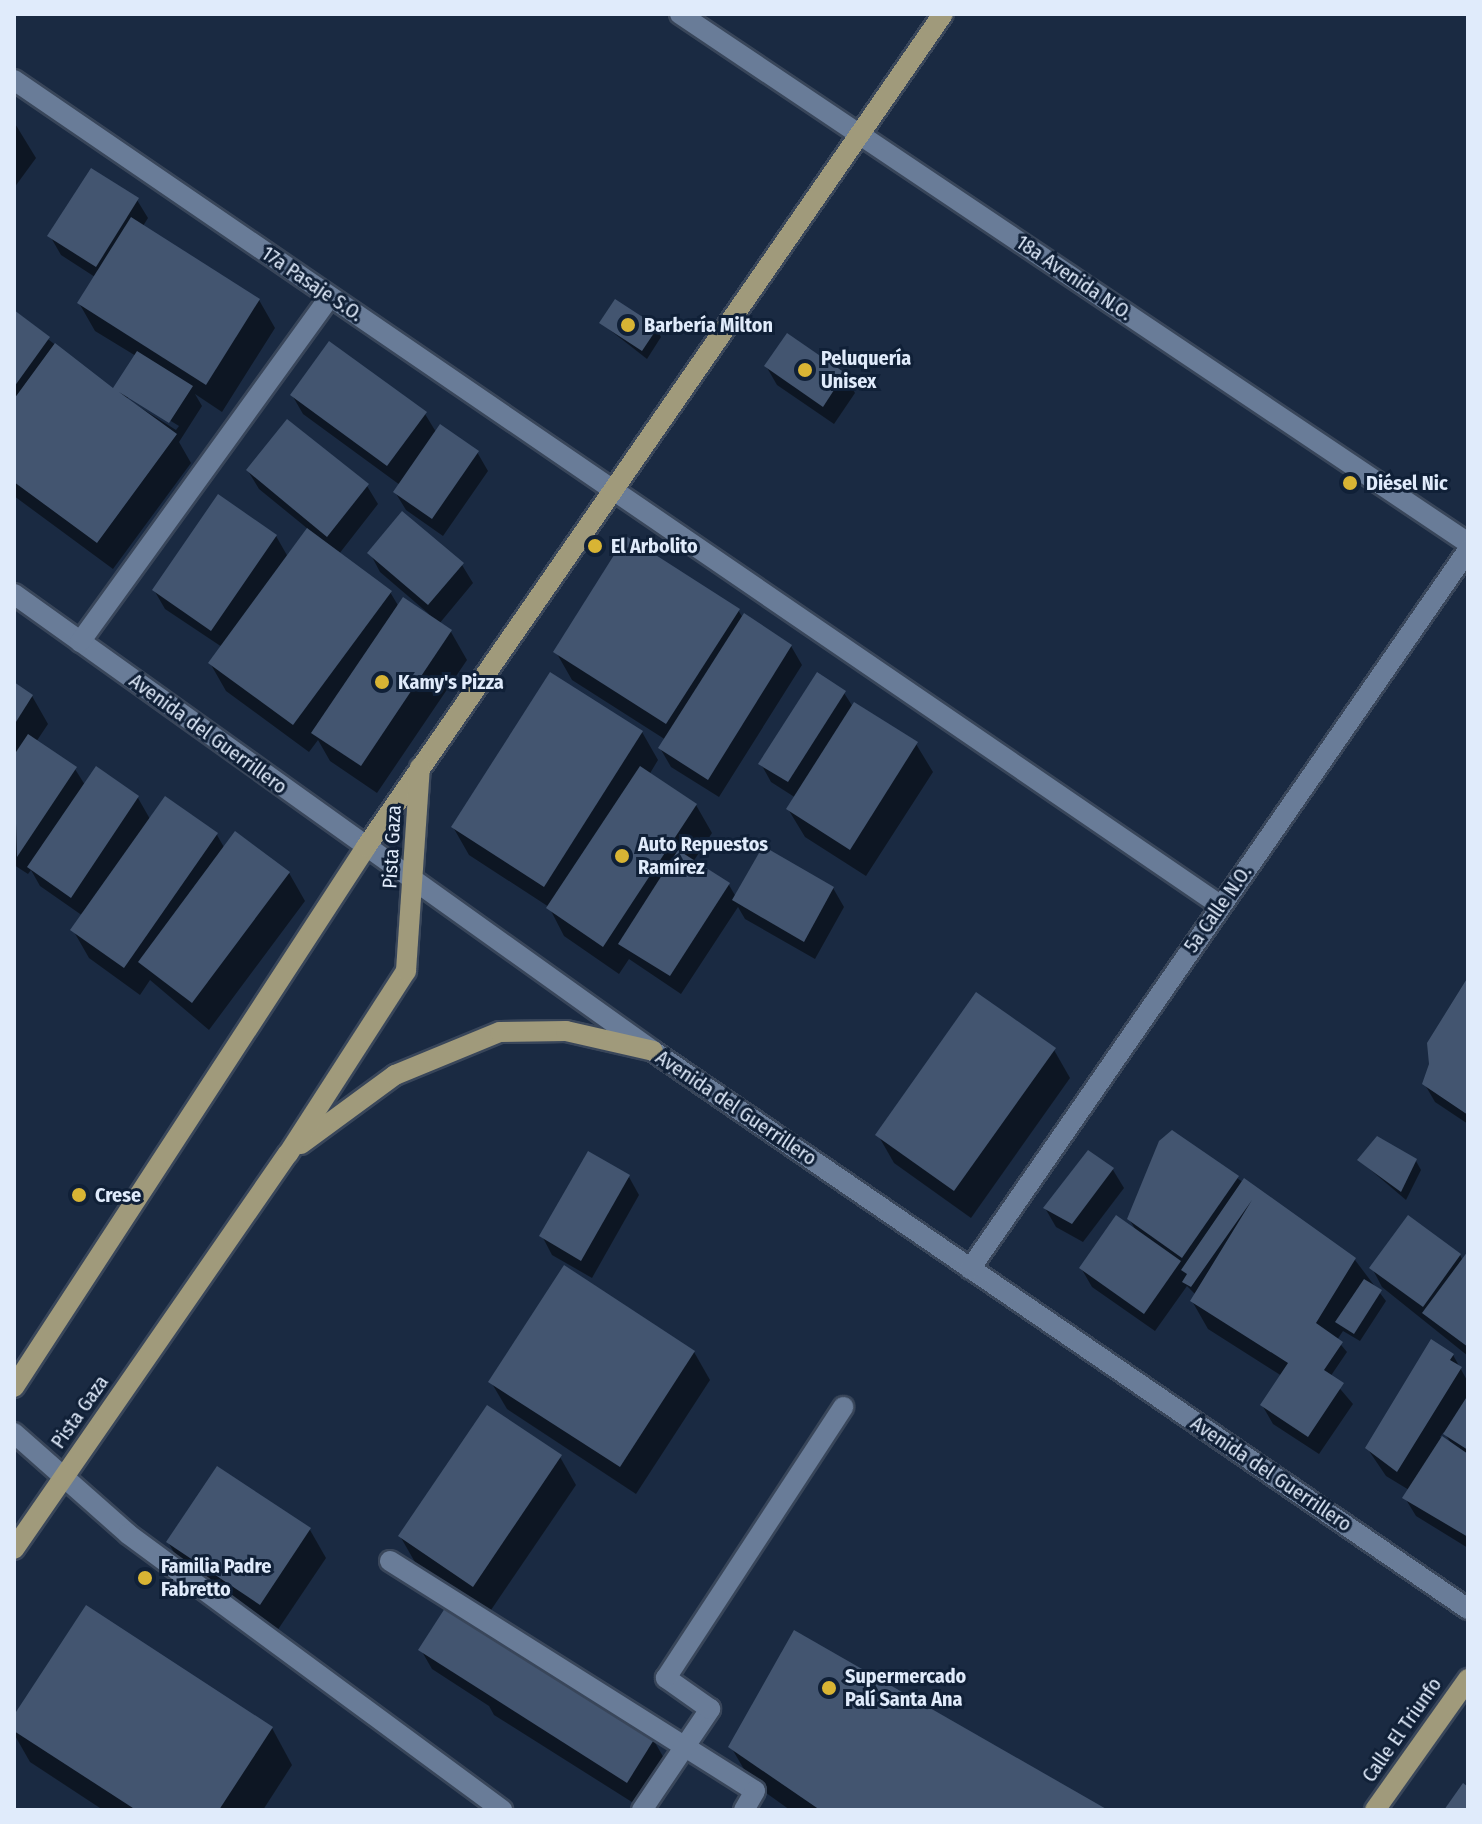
<!DOCTYPE html>
<html>
<head>
<meta charset="utf-8">
<style>
  body { margin:0 }
  #map { position:relative; width:1482px; height:1824px; overflow:hidden; background:#1a2a42; font-family:"Fira Sans Condensed",sans-serif }
  div>[style] { position:absolute }
  .shadow>* { inset:0; background:#0007 }
  .building>* { inset:0; background:#435570 }
  .roads { filter:drop-shadow(2px 0 #39465a) drop-shadow(-2px 0 #39465a) drop-shadow(0 2px #39465a) drop-shadow(0 -2px #39465a) }
  .minor>* { height:20px; margin:-10px; padding:0 10px; transform-origin:10px; border-radius:10px; background:#697c98 }
  .major>* { height:20px; margin:-10px; padding:0 10px; transform-origin:10px; border-radius:10px; background:#a09a7b }
  .dots>* { width:22px; height:22px; translate:-50% -50%; box-sizing:border-box; border:4px solid #102037; border-radius:50% }
  span { translate:-50% -50%; white-space:nowrap; text-align:center; line-height:1.15; -webkit-text-stroke:6px #102037; paint-order:stroke }
  .street-label { font-size:20px; color:#e0ebfb }
  .poi-label { font-size:20px; color:#e0ebfb; font-weight:700 }
  .left { translate:0 -50%; text-align:left }
  .frame { position:absolute; inset:0; border:16px solid #e0ebfb; pointer-events:none }
</style>
</head>
<body>
<div id="map">
  <div class="shadow">
    <div style="clip-path:polygon(14px 122px,36px 158px,14px 188px)"></div>
    <div style="clip-path:polygon(evenodd,137px 200px,148px 218px,143px 226px,259px 300px,275px 328px,222px 412px,195px 394px,202px 406px,179px 442px,191px 463px,113px 569px,14px 496px,14px 313px,114px 390px,136px 356px,95px 331px,79px 303px,95px 277px,61px 255px,50px 236px,137px 200px,130px 396px,179px 426px,176px 430px,127px 399px,130px 396px)"></div>
    <div style="clip-path:polygon(601px 323px,656px 328px,661px 337px,647px 359px)"></div>
    <div style="clip-path:polygon(766px 366px,844px 374px,855px 393px,834px 424px,777px 385px)"></div>
    <div style="clip-path:polygon(292px 395px,425px 414px,436px 432px,477px 452px,488px 471px,443px 536px,406px 510px,395px 492px,400px 485px,303px 414px)"></div>
    <div style="clip-path:polygon(248px 471px,367px 486px,378px 504px,339px 554px,390px 592px,399px 607px,429px 614px,380px 572px,370px 553px,462px 565px,473px 583px,439px 624px,451px 632px,467px 660px,377px 793px,330px 761px,318px 740px,309px 752px,226px 691px,210px 663px,222px 647px,165px 609px,154px 590px,276px 536px,288px 557px,308px 529px,259px 489px)"></div>
    <div style="clip-path:polygon(738px 610px,743px 618px,791px 646px,802px 665px,719px 797px,671px 767px,660px 748px,666px 740px,572px 680px,556px 652px)"></div>
    <div style="clip-path:polygon(14px 685px,32px 696px,48px 724px,36px 742px,75px 769px,85px 785px,138px 798px,150px 819px,217px 835px,225px 849px,289px 873px,305px 901px,209px 1030px,150px 980px,140px 995px,89px 958px,73px 930px,83px 916px,40px 886px,31px 870px,28px 874px,14px 865px)"></div>
    <div style="clip-path:polygon(844px 693px,853px 707px,916px 744px,933px 772px,866px 876px,805px 837px,788px 809px,796px 798px,771px 782px,761px 764px)"></div>
    <div style="clip-path:polygon(642px 732px,658px 760px,649px 775px,696px 805px,712px 833px,693px 862px,729px 885px,736px 897px,833px 888px,844px 907px,815px 959px,745px 919px,738px 907px,681px 994px,629px 959px,619px 974px,564px 936px,549px 907px,469px 855px,453px 827px)"></div>
    <div style="clip-path:polygon(1468px 981px,1468px 1124px,1435px 1102px,1424px 1083px)"></div>
    <div style="clip-path:polygon(1054px 1050px,1070px 1078px,971px 1218px,894px 1163px,878px 1135px)"></div>
    <div style="clip-path:polygon(1088px 1153px,1113px 1170px,1124px 1188px,1083px 1242px,1056px 1227px,1045px 1208px)"></div>
    <div style="clip-path:polygon(1359px 1160px,1416px 1161px,1421px 1170px,1406px 1200px)"></div>
    <div style="clip-path:polygon(629px 1177px,639px 1195px,592px 1278px,552px 1255px,542px 1236px)"></div>
    <div style="clip-path:polygon(1237px 1178px,1355px 1260px,1386px 1301px,1360px 1341px,1343px 1331px,1337px 1340px,1347px 1352px,1330px 1377px,1353px 1404px,1319px 1454px,1273px 1424px,1262px 1405px,1282px 1376px,1208px 1329px,1192px 1301px,1196px 1295px,1187px 1286px,1155px 1331px,1092px 1287px,1081px 1268px,1137px 1232px,1129px 1219px)"></div>
    <div style="clip-path:polygon(1468px 1254px,1468px 1356px,1382px 1287px,1372px 1268px,1460px 1255px,1463px 1261px)"></div>
    <div style="clip-path:polygon(694px 1352px,710px 1380px,636px 1494px,507px 1409px,491px 1382px)"></div>
    <div style="clip-path:polygon(evenodd,1453px 1355px,1468px 1382px,1468px 1548px,1416px 1516px,1405px 1498px,1409px 1490px,1386px 1476px,1367px 1448px,1453px 1355px,1444px 1432px,1452px 1445px,1440px 1437px,1444px 1432px)"></div>
    <div style="clip-path:polygon(560px 1457px,576px 1485px,489px 1613px,416px 1564px,400px 1536px)"></div>
    <div style="clip-path:polygon(218px 1469px,310px 1530px,326px 1558px,277px 1631px,184px 1570px,168px 1542px)"></div>
    <div style="clip-path:polygon(421px 1650px,653px 1739px,669px 1767px,643px 1809px,494px 1715px,489px 1706px,432px 1669px)"></div>
    <div style="clip-path:polygon(14px 1719px,272px 1728px,292px 1765px,263px 1810px,103px 1810px,30px 1762px,14px 1734px)"></div>
    <div style="clip-path:polygon(731px 1747px,1104px 1810px,790px 1810px,752px 1783px)"></div>
  </div>
  <div class="building">
    <div style="clip-path:polygon(91px 168px,139px 198px,96px 267px,47px 236px)"></div>
    <div style="clip-path:polygon(131px 217px,260px 299px,206px 385px,77px 303px)"></div>
    <div style="clip-path:polygon(615px 299px,658px 327px,642px 351px,599px 323px)"></div>
    <div style="clip-path:polygon(14px 310px,50px 337px,14px 387px)"></div>
    <div style="clip-path:polygon(787px 333px,845px 373px,823px 407px,764px 366px)"></div>
    <div style="clip-path:polygon(329px 341px,427px 412px,387px 466px,290px 395px)"></div>
    <div style="clip-path:polygon(55px 343px,113px 388px,137px 351px,193px 386px,169px 423px,119px 392px,177px 434px,97px 543px,14px 482px,14px 399px)"></div>
    <div style="clip-path:polygon(287px 419px,369px 484px,327px 537px,246px 470px)"></div>
    <div style="clip-path:polygon(440px 424px,479px 451px,432px 519px,393px 492px)"></div>
    <div style="clip-path:polygon(218px 494px,277px 535px,211px 631px,152px 590px)"></div>
    <div style="clip-path:polygon(402px 511px,464px 563px,428px 605px,367px 553px)"></div>
    <div style="clip-path:polygon(307px 528px,392px 591px,293px 725px,208px 663px)"></div>
    <div style="clip-path:polygon(626px 536px,740px 609px,666px 724px,553px 652px)"></div>
    <div style="clip-path:polygon(403px 597px,452px 630px,361px 766px,311px 733px)"></div>
    <div style="clip-path:polygon(744px 613px,792px 645px,708px 780px,658px 748px)"></div>
    <div style="clip-path:polygon(550px 672px,643px 731px,544px 887px,451px 827px)"></div>
    <div style="clip-path:polygon(817px 672px,846px 691px,788px 782px,758px 764px)"></div>
    <div style="clip-path:polygon(14px 682px,33px 695px,14px 725px)"></div>
    <div style="clip-path:polygon(854px 702px,918px 742px,850px 850px,786px 809px)"></div>
    <div style="clip-path:polygon(28px 734px,77px 767px,17px 857px,14px 755px)"></div>
    <div style="clip-path:polygon(96px 766px,139px 796px,71px 898px,27px 867px)"></div>
    <div style="clip-path:polygon(640px 766px,697px 804px,603px 947px,546px 908px)"></div>
    <div style="clip-path:polygon(165px 796px,218px 833px,124px 968px,70px 930px)"></div>
    <div style="clip-path:polygon(235px 831px,290px 872px,192px 1003px,138px 962px)"></div>
    <div style="clip-path:polygon(763px 846px,834px 887px,804px 942px,732px 900px)"></div>
    <div style="clip-path:polygon(678px 850px,730px 883px,670px 976px,618px 944px)"></div>
    <div style="clip-path:polygon(1468px 977px,1468px 1115px,1422px 1084px,1429px 1064px,1427px 1043px)"></div>
    <div style="clip-path:polygon(976px 992px,1056px 1048px,954px 1191px,875px 1135px)"></div>
    <div style="clip-path:polygon(1172px 1130px,1239px 1176px,1182px 1258px,1127px 1219px,1159px 1141px)"></div>
    <div style="clip-path:polygon(1377px 1136px,1417px 1159px,1401px 1192px,1357px 1160px)"></div>
    <div style="clip-path:polygon(1088px 1150px,1114px 1168px,1072px 1224px,1043px 1208px)"></div>
    <div style="clip-path:polygon(588px 1151px,630px 1175px,581px 1261px,539px 1236px)"></div>
    <div style="clip-path:polygon(1244px 1178px,1356px 1258px,1316px 1323px,1343px 1342px,1324px 1370px,1344px 1383px,1308px 1437px,1260px 1405px,1288px 1363px,1190px 1301px,1252px 1200px,1191px 1287px,1182px 1282px,1187px 1274px,1181px 1270px)"></div>
    <div style="clip-path:polygon(1116px 1215px,1181px 1261px,1144px 1314px,1079px 1268px)"></div>
    <div style="clip-path:polygon(1408px 1215px,1461px 1254px,1423px 1307px,1369px 1268px)"></div>
    <div style="clip-path:polygon(1468px 1251px,1468px 1347px,1422px 1313px)"></div>
    <div style="clip-path:polygon(564px 1265px,695px 1351px,620px 1467px,488px 1382px)"></div>
    <div style="clip-path:polygon(1364px 1279px,1382px 1290px,1354px 1334px,1335px 1322px)"></div>
    <div style="clip-path:polygon(1431px 1339px,1454px 1354px,1450px 1360px,1462px 1367px,1397px 1472px,1365px 1448px)"></div>
    <div style="clip-path:polygon(1468px 1395px,1468px 1450px,1443px 1434px)"></div>
    <div style="clip-path:polygon(487px 1405px,562px 1455px,473px 1587px,398px 1536px)"></div>
    <div style="clip-path:polygon(1442px 1436px,1468px 1454px,1468px 1537px,1402px 1498px)"></div>
    <div style="clip-path:polygon(217px 1466px,311px 1528px,260px 1605px,166px 1542px)"></div>
    <div style="clip-path:polygon(86px 1605px,273px 1727px,219px 1810px,136px 1810px,14px 1731px,14px 1715px)"></div>
    <div style="clip-path:polygon(447px 1605px,655px 1738px,627px 1783px,418px 1650px)"></div>
    <div style="clip-path:polygon(794px 1630px,1108px 1810px,820px 1810px,728px 1747px)"></div>
    <div style="clip-path:polygon(1463px 1783px,1468px 1787px,1468px 1810px,1444px 1810px)"></div>
  </div>
  <div class="roads">
    <div class="minor">
      <div style="left:680px;top:14px;width:949px;rotate:33.87deg"></div>
      <div style="left:14px;top:80px;width:1461px;rotate:34.38deg"></div>
      <div style="left:14px;top:594px;width:786px;rotate:35.57deg"></div>
      <div style="left:653px;top:1051px;width:988px;rotate:34.4deg"></div>
      <div style="left:80px;top:642px;width:426px;rotate:-54.1deg"></div>
      <div style="left:970px;top:1269px;width:875px;rotate:-55.29deg"></div>
      <div style="left:14px;top:1433px;width:152px;rotate:41.5deg"></div>
      <div style="left:128px;top:1534px;width:465px;rotate:36.4deg"></div>
      <div style="left:390px;top:1561px;width:431px;rotate:32.2deg"></div>
      <div style="left:755px;top:1791px;width:22px;rotate:120deg"></div>
      <div style="left:642px;top:1810px;width:122px;rotate:-56deg"></div>
      <div style="left:710px;top:1709px;width:54px;rotate:-144.8deg"></div>
      <div style="left:666px;top:1678px;width:324px;rotate:-56.8deg"></div>
    </div>
    <div class="major">
      <div style="left:301px;top:1144px;width:117px;rotate:-36.3deg"></div>
      <div style="left:395px;top:1075px;width:113px;rotate:-22.3deg"></div>
      <div style="left:500px;top:1032px;width:66px;rotate:-0.9deg"></div>
      <div style="left:566px;top:1031px;width:89px;rotate:12.9deg"></div>
      <div style="left:14px;top:1387px;width:645px;rotate:-56.9deg"></div>
      <div style="left:366px;top:847px;width:1013px;rotate:-55.29deg"></div>
      <div style="left:14px;top:1549px;width:481px;rotate:-55.3deg"></div>
      <div style="left:288px;top:1154px;width:218px;rotate:-57.2deg"></div>
      <div style="left:406px;top:971px;width:204px;rotate:-86.1deg"></div>
      <div style="left:1375px;top:1810px;width:161px;rotate:-54.6deg"></div>
    </div>
  </div>
  <div class="dots">
    <div style="left:628px;top:325px;background:#d8b434"></div>
    <div style="left:805px;top:370px;background:#d8b434"></div>
    <div style="left:1350px;top:483px;background:#d8b434"></div>
    <div style="left:595px;top:546px;background:#d8b434"></div>
    <div style="left:382px;top:682px;background:#d8b434"></div>
    <div style="left:622px;top:856px;background:#d8b434"></div>
    <div style="left:79px;top:1195px;background:#d8b434"></div>
    <div style="left:145px;top:1578px;background:#d8b434"></div>
    <div style="left:829px;top:1688px;background:#d8b434"></div>
  </div>
  <div class="street-label">
    <span style="left:1074px;top:278px;rotate:34deg">18a Avenida N.O.</span>
    <span style="left:312px;top:284px;rotate:34deg">17a Pasaje S.O.</span>
    <span style="left:208px;top:734px;rotate:36deg">Avenida del Guerrillero</span>
    <span style="left:392px;top:847px;rotate:-87deg">Pista Gaza</span>
    <span style="left:1218px;top:909px;rotate:-55deg">5a Calle N.O.</span>
    <span style="left:736px;top:1108px;rotate:34deg">Avenida del Guerrillero</span>
    <span style="left:80px;top:1412px;rotate:-55deg">Pista Gaza</span>
    <span style="left:1271px;top:1474px;rotate:34deg">Avenida del Guerrillero</span>
    <span style="left:1402px;top:1730px;rotate:-55deg">Calle El Triunfo</span>
  </div>
  <div class="poi-label">
    <span class="left" style="left:644px;top:325px">Barbería Milton</span>
    <span class="left" style="left:821px;top:370px">Peluquería<br>Unisex</span>
    <span class="left" style="left:1366px;top:483px">Diésel Nic</span>
    <span class="left" style="left:611px;top:546px">El Arbolito</span>
    <span class="left" style="left:398px;top:682px">Kamy's Pizza</span>
    <span class="left" style="left:638px;top:856px">Auto Repuestos<br>Ramírez</span>
    <span class="left" style="left:95px;top:1195px">Crese</span>
    <span class="left" style="left:161px;top:1578px">Familia Padre<br>Fabretto</span>
    <span class="left" style="left:845px;top:1688px">Supermercado<br>Palí Santa Ana</span>
  </div>
  <div class="frame"></div>
</div>
</body>
</html>
